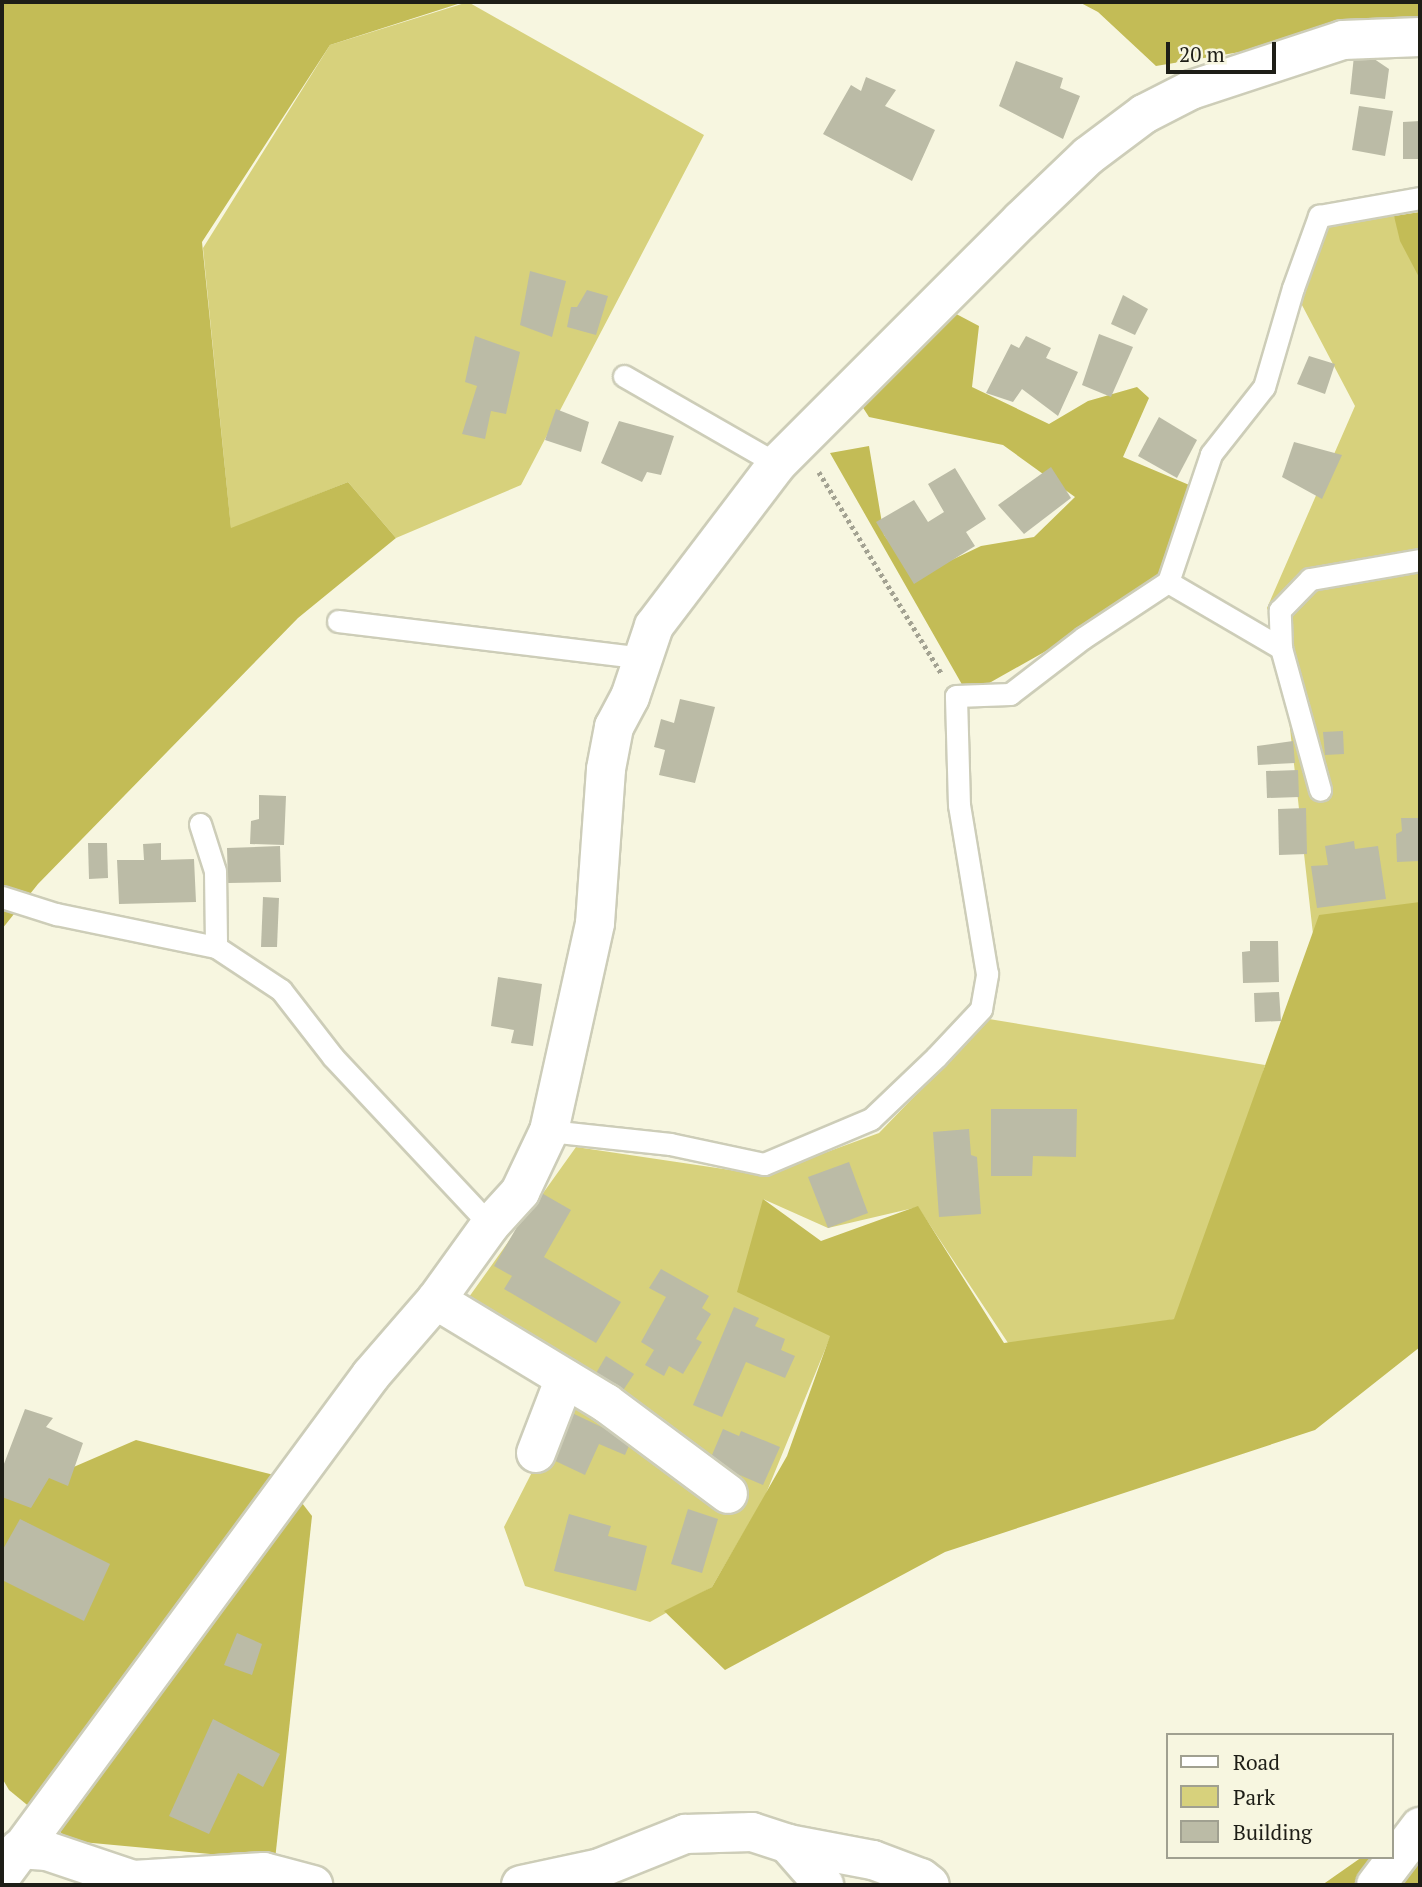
<!DOCTYPE html>
<html>
<head>
<meta charset="utf-8">
<style>
  body { margin:0 }
  #map { position:relative; width:1422px; height:1887px; overflow:hidden; background:#f7f6e0; font-family:"PT Serif",serif }
  div>[style] { position:absolute }
  .green>* { inset:0; background:#d7d17c }
  .forest>* { inset:0; background:#c3bc56 }
  .building>* { inset:0; background:#bbbba6 }
  .path>* { height:4.5px; margin-top:-2.25px; transform-origin:0; background:repeating-linear-gradient(90deg,#a3a292 0 3.5px,transparent 0 7px) }
  .roads { filter:drop-shadow(2px 0 #cdcdb8) drop-shadow(-2px 0 #cdcdb8) drop-shadow(0 2px #cdcdb8) drop-shadow(0 -2px #cdcdb8) }
  .service>* { height:21px; margin:-10.5px; padding:0 10.5px; transform-origin:10.5px; border-radius:10.5px; background:#fff }
  .minor>* { height:38px; margin:-19px; padding:0 19px; transform-origin:19px; border-radius:19px; background:#fff }
  span { translate:-50% -50%; white-space:nowrap; text-align:center; line-height:1.15; -webkit-text-stroke:5px #f7f6e0; paint-order:stroke }
  .frame { position:absolute; inset:0; border:4px solid #1e1e17; pointer-events:none }
  .legend { position:absolute; left:1166px; top:1733px; width:228px; height:126px; box-sizing:border-box; background:#f7f6e0; border:2px solid #a0a090; margin:0; padding:9px 12px; list-style:none; font-size:21px; color:#1e1e17 }
  .legend li { display:flex; align-items:center; gap:14px; height:35px }
  .legend b { width:35px; border:2px solid #a0a090 }
  .scale { position:absolute; left:1166px; top:42px; width:110px; height:32px; box-sizing:border-box; border:4px solid #1e1e17; border-top:0; padding-left:9px; font-size:21px; line-height:24px; white-space:nowrap; color:#1e1e17; -webkit-text-stroke:5px #f7f6e0; paint-order:stroke }
</style>
</head>
<body>
<div id="map">
  <div class="green">
    <div style="clip-path:polygon(468px 2px,704px 135px,521px 485px,396px 538px,348px 482px,231px 529px,203px 248px,330px 45px)"></div>
    <div style="clip-path:polygon(1319px 216px,1394px 216px,1420px 266px,1420px 907px,1313px 934px,1281px 648px,1267px 608px,1355px 406px,1293px 288px)"></div>
    <div style="clip-path:polygon(989px 1019px,1265px 1065px,1194px 1315px,1014px 1352px,918px 1207px,828px 1228px,763px 1199px,831px 1335px,765px 1496px,712px 1587px,650px 1622px,525px 1586px,504px 1527px,576px 1386px,469px 1297px,576px 1147px,764px 1175px,879px 1133px)"></div>
  </div>
  <div class="forest">
    <div style="clip-path:polygon(2px 2px,464px 2px,330px 45px,202px 242px,231px 528px,348px 482px,396px 538px,298px 618px,38px 884px,2px 929px)"></div>
    <div style="clip-path:polygon(1079px 2px,1420px 2px,1420px 42px,1246px 51px,1156px 66px,1098px 12px)"></div>
    <div style="clip-path:polygon(1420px 212px,1420px 279px,1400px 241px,1394px 216px)"></div>
    <div style="clip-path:polygon(943px 307px,979px 326px,972px 387px,1049px 424px,1088px 401px,1137px 387px,1149px 398px,1123px 457px,1194px 487px,1168px 582px,968px 695px,830px 453px,869px 446px,884px 535px,916px 577px,981px 546px,1034px 537px,1075px 497px,1003px 445px,869px 417px,858px 400px)"></div>
    <div style="clip-path:polygon(1420px 902px,1420px 1347px,1315px 1430px,945px 1552px,725px 1670px,664px 1611px,712px 1587px,787px 1456px,830px 1336px,737px 1292px,763px 1199px,821px 1241px,918px 1206px,1004px 1343px,1174px 1319px,1319px 915px)"></div>
    <div style="clip-path:polygon(136px 1440px,282px 1477px,312px 1516px,275px 1860px,71px 1841px,9px 1790px,2px 1778px,2px 1498px)"></div>
    <div style="clip-path:polygon(1420px 1817px,1420px 1885px,1322px 1885px,1362px 1857px,1392px 1857px)"></div>
  </div>
  <div class="building">
    <div style="clip-path:polygon(1355px 46px,1389px 69px,1385px 99px,1350px 94px)"></div>
    <div style="clip-path:polygon(1016px 61px,1063px 78px,1060px 88px,1080px 96px,1063px 139px,999px 106px)"></div>
    <div style="clip-path:polygon(866px 77px,896px 90px,885px 106px,935px 130px,912px 181px,823px 134px,851px 85px,861px 91px)"></div>
    <div style="clip-path:polygon(1359px 106px,1393px 111px,1385px 156px,1352px 150px)"></div>
    <div style="clip-path:polygon(1420px 121px,1420px 159px,1403px 159px,1403px 122px)"></div>
    <div style="clip-path:polygon(530px 271px,566px 281px,552px 337px,520px 325px)"></div>
    <div style="clip-path:polygon(587px 290px,608px 296px,596px 335px,567px 327px,571px 307px,577px 307px)"></div>
    <div style="clip-path:polygon(1123px 295px,1148px 309px,1135px 335px,1111px 324px)"></div>
    <div style="clip-path:polygon(1099px 334px,1133px 347px,1111px 397px,1082px 385px)"></div>
    <div style="clip-path:polygon(475px 336px,520px 352px,506px 414px,491px 411px,485px 439px,462px 434px,477px 386px,465px 382px)"></div>
    <div style="clip-path:polygon(1026px 336px,1051px 348px,1046px 358px,1078px 372px,1058px 416px,1022px 389px,1013px 402px,986px 393px,1011px 344px,1019px 348px)"></div>
    <div style="clip-path:polygon(1309px 356px,1335px 364px,1325px 394px,1297px 384px)"></div>
    <div style="clip-path:polygon(556px 409px,589px 422px,581px 452px,545px 440px)"></div>
    <div style="clip-path:polygon(1159px 417px,1197px 440px,1177px 478px,1138px 456px)"></div>
    <div style="clip-path:polygon(619px 421px,674px 436px,661px 475px,647px 472px,642px 482px,601px 463px)"></div>
    <div style="clip-path:polygon(1294px 442px,1342px 455px,1322px 499px,1282px 477px)"></div>
    <div style="clip-path:polygon(1051px 467px,1071px 498px,1024px 534px,998px 505px)"></div>
    <div style="clip-path:polygon(955px 468px,986px 519px,966px 532px,975px 546px,914px 584px,876px 522px,914px 500px,928px 522px,944px 512px,928px 484px)"></div>
    <div style="clip-path:polygon(680px 699px,715px 707px,695px 783px,659px 775px,665px 750px,654px 747px,661px 719px,674px 723px)"></div>
    <div style="clip-path:polygon(1343px 731px,1344px 754px,1325px 755px,1323px 732px)"></div>
    <div style="clip-path:polygon(1293px 741px,1295px 763px,1258px 765px,1257px 746px)"></div>
    <div style="clip-path:polygon(1298px 770px,1299px 797px,1267px 798px,1266px 771px)"></div>
    <div style="clip-path:polygon(259px 795px,286px 796px,284px 845px,250px 844px,251px 821px,259px 819px)"></div>
    <div style="clip-path:polygon(1306px 808px,1307px 854px,1279px 855px,1278px 809px)"></div>
    <div style="clip-path:polygon(1401px 818px,1420px 818px,1420px 861px,1397px 862px,1396px 834px,1402px 831px)"></div>
    <div style="clip-path:polygon(1354px 841px,1355px 849px,1378px 846px,1386px 899px,1317px 908px,1311px 866px,1328px 865px,1325px 846px)"></div>
    <div style="clip-path:polygon(88px 843px,107px 843px,108px 878px,89px 879px)"></div>
    <div style="clip-path:polygon(161px 843px,161px 860px,194px 859px,196px 902px,119px 904px,117px 860px,144px 860px,143px 844px)"></div>
    <div style="clip-path:polygon(280px 846px,281px 882px,228px 883px,227px 848px)"></div>
    <div style="clip-path:polygon(263px 897px,279px 898px,277px 947px,261px 947px)"></div>
    <div style="clip-path:polygon(1250px 941px,1278px 941px,1279px 982px,1243px 983px,1242px 952px,1250px 951px)"></div>
    <div style="clip-path:polygon(498px 977px,542px 984px,533px 1046px,511px 1043px,514px 1030px,491px 1026px)"></div>
    <div style="clip-path:polygon(1279px 992px,1281px 1021px,1255px 1022px,1254px 993px)"></div>
    <div style="clip-path:polygon(991px 1109px,1077px 1109px,1076px 1157px,1033px 1156px,1032px 1176px,991px 1176px)"></div>
    <div style="clip-path:polygon(969px 1129px,971px 1155px,977px 1157px,981px 1214px,939px 1217px,933px 1132px)"></div>
    <div style="clip-path:polygon(849px 1162px,868px 1213px,828px 1228px,808px 1177px)"></div>
    <div style="clip-path:polygon(538px 1191px,571px 1210px,544px 1257px,621px 1302px,596px 1343px,504px 1289px,512px 1276px,494px 1266px)"></div>
    <div style="clip-path:polygon(661px 1269px,709px 1296px,702px 1308px,711px 1314px,696px 1339px,702px 1342px,683px 1374px,669px 1366px,664px 1376px,645px 1365px,654px 1350px,641px 1342px,666px 1297px,649px 1288px)"></div>
    <div style="clip-path:polygon(734px 1307px,759px 1318px,755px 1326px,785px 1339px,781px 1350px,795px 1356px,785px 1378px,746px 1362px,722px 1417px,693px 1405px)"></div>
    <div style="clip-path:polygon(606px 1356px,634px 1374px,622px 1392px,595px 1375px)"></div>
    <div style="clip-path:polygon(25px 1409px,53px 1418px,46px 1427px,83px 1443px,68px 1486px,49px 1478px,31px 1508px,2px 1497px,2px 1469px)"></div>
    <div style="clip-path:polygon(570px 1412px,631px 1441px,625px 1455px,599px 1444px,585px 1475px,549px 1458px)"></div>
    <div style="clip-path:polygon(723px 1429px,739px 1436px,741px 1431px,780px 1447px,763px 1485px,709px 1462px)"></div>
    <div style="clip-path:polygon(688px 1509px,718px 1519px,702px 1573px,671px 1564px)"></div>
    <div style="clip-path:polygon(569px 1514px,611px 1526px,608px 1536px,647px 1546px,636px 1591px,554px 1571px)"></div>
    <div style="clip-path:polygon(20px 1519px,110px 1564px,84px 1621px,2px 1580px,2px 1551px)"></div>
    <div style="clip-path:polygon(237px 1633px,262px 1644px,252px 1675px,224px 1665px)"></div>
    <div style="clip-path:polygon(213px 1719px,280px 1754px,263px 1787px,238px 1773px,209px 1834px,169px 1816px)"></div>
  </div>
  <div class="path">
    <div style="left:819px;top:472px;width:237px;rotate:58.7deg"></div>
  </div>
  <div class="roads">
    <div class="service">
      <div style="left:624px;top:376px;width:177px;rotate:29.9deg"></div>
      <div style="left:1168px;top:582px;width:131px;rotate:30.3deg"></div>
      <div style="left:1281px;top:648px;width:147px;rotate:74.6deg"></div>
      <div style="left:338px;top:621px;width:307px;rotate:6.9deg"></div>
      <div style="left:1281px;top:648px;width:38px;rotate:-92deg"></div>
      <div style="left:1280px;top:610px;width:43px;rotate:-45.9deg"></div>
      <div style="left:1310px;top:579px;width:112px;rotate:-9.8deg"></div>
      <div style="left:200px;top:824px;width:49px;rotate:72.3deg"></div>
      <div style="left:215px;top:871px;width:76px;rotate:89.2deg"></div>
      <div style="left:2px;top:897px;width:57px;rotate:17.5deg"></div>
      <div style="left:56px;top:914px;width:163px;rotate:11.7deg"></div>
      <div style="left:216px;top:947px;width:78px;rotate:33.5deg"></div>
      <div style="left:281px;top:990px;width:85px;rotate:52.2deg"></div>
      <div style="left:333px;top:1057px;width:230px;rotate:46.9deg"></div>
      <div style="left:549px;top:1131px;width:122px;rotate:6.1deg"></div>
      <div style="left:670px;top:1144px;width:96px;rotate:12deg"></div>
      <div style="left:764px;top:1164px;width:116px;rotate:-22.8deg"></div>
      <div style="left:871px;top:1119px;width:90px;rotate:-43.6deg"></div>
      <div style="left:936px;top:1057px;width:66px;rotate:-46.8deg"></div>
      <div style="left:981px;top:1009px;width:36px;rotate:-80deg"></div>
      <div style="left:987px;top:974px;width:171px;rotate:-99.4deg"></div>
      <div style="left:959px;top:805px;width:109px;rotate:-91.6deg"></div>
      <div style="left:956px;top:696px;width:54px;rotate:-2.1deg"></div>
      <div style="left:1010px;top:694px;width:92px;rotate:-37.5deg"></div>
      <div style="left:1083px;top:638px;width:102px;rotate:-33.4deg"></div>
      <div style="left:1168px;top:582px;width:135px;rotate:-71.4deg"></div>
      <div style="left:1211px;top:454px;width:85px;rotate:-51.7deg"></div>
      <div style="left:1264px;top:387px;width:103px;rotate:-73.7deg"></div>
      <div style="left:1293px;top:288px;width:77px;rotate:-70.1deg"></div>
      <div style="left:1319px;top:216px;width:103px;rotate:-10.1deg"></div>
    </div>
    <div class="minor">
      <div style="left:436px;top:1300px;width:199px;rotate:31.2deg"></div>
      <div style="left:606px;top:1403px;width:152px;rotate:36.7deg"></div>
      <div style="left:536px;top:1453px;width:80px;rotate:-68.9deg"></div>
      <div style="left:788px;top:1844px;width:55px;rotate:48.7deg"></div>
      <div style="left:19px;top:1849px;width:28px;rotate:4deg"></div>
      <div style="left:47px;top:1851px;width:91px;rotate:18.6deg"></div>
      <div style="left:133px;top:1880px;width:131px;rotate:-3.5deg"></div>
      <div style="left:264px;top:1872px;width:51px;rotate:14.9deg"></div>
      <div style="left:2px;top:1875px;width:621px;rotate:-53.57deg"></div>
      <div style="left:371px;top:1375px;width:99px;rotate:-49.1deg"></div>
      <div style="left:436px;top:1300px;width:92px;rotate:-54.2deg"></div>
      <div style="left:490px;top:1225px;width:45px;rotate:-47.7deg"></div>
      <div style="left:520px;top:1192px;width:68px;rotate:-64.6deg"></div>
      <div style="left:549px;top:1131px;width:213px;rotate:-77.5deg"></div>
      <div style="left:595px;top:923px;width:154px;rotate:-85.9deg"></div>
      <div style="left:606px;top:769px;width:43px;rotate:-79.2deg"></div>
      <div style="left:614px;top:727px;width:34px;rotate:-62deg"></div>
      <div style="left:630px;top:697px;width:75px;rotate:-71.3deg"></div>
      <div style="left:654px;top:626px;width:203px;rotate:-52.8deg"></div>
      <div style="left:777px;top:464px;width:344px;rotate:-45deg"></div>
      <div style="left:1020px;top:221px;width:94px;rotate:-43.7deg"></div>
      <div style="left:1088px;top:156px;width:70px;rotate:-36.9deg"></div>
      <div style="left:1144px;top:114px;width:53px;rotate:-27.1deg"></div>
      <div style="left:1191px;top:90px;width:160px;rotate:-18.2deg"></div>
      <div style="left:1343px;top:40px;width:77px;rotate:-2.2deg"></div>
      <div style="left:521px;top:1885px;width:81px;rotate:-12.1deg"></div>
      <div style="left:600px;top:1868px;width:92px;rotate:-21.8deg"></div>
      <div style="left:685px;top:1834px;width:67px;rotate:-1.7deg"></div>
      <div style="left:752px;top:1832px;width:38px;rotate:18deg"></div>
      <div style="left:788px;top:1844px;width:86px;rotate:10.7deg"></div>
      <div style="left:873px;top:1860px;width:51px;rotate:20.6deg"></div>
      <div style="left:921px;top:1878px;width:11px;rotate:38deg"></div>
      <div style="left:1376px;top:1885px;width:73px;rotate:-52.8deg"></div>
    </div>
  </div>
  <div class="frame"></div>
  <ul class="legend">
  <li><b style="height:9px;background:#fff"></b>Road</li>
  <li><b style="height:19px;background:#d7d17c"></b>Park</li>
  <li><b style="height:19px;background:#bbbba6"></b>Building</li>
  </ul>
  <div class="scale">20 m</div>
</div>
</body>
</html>
